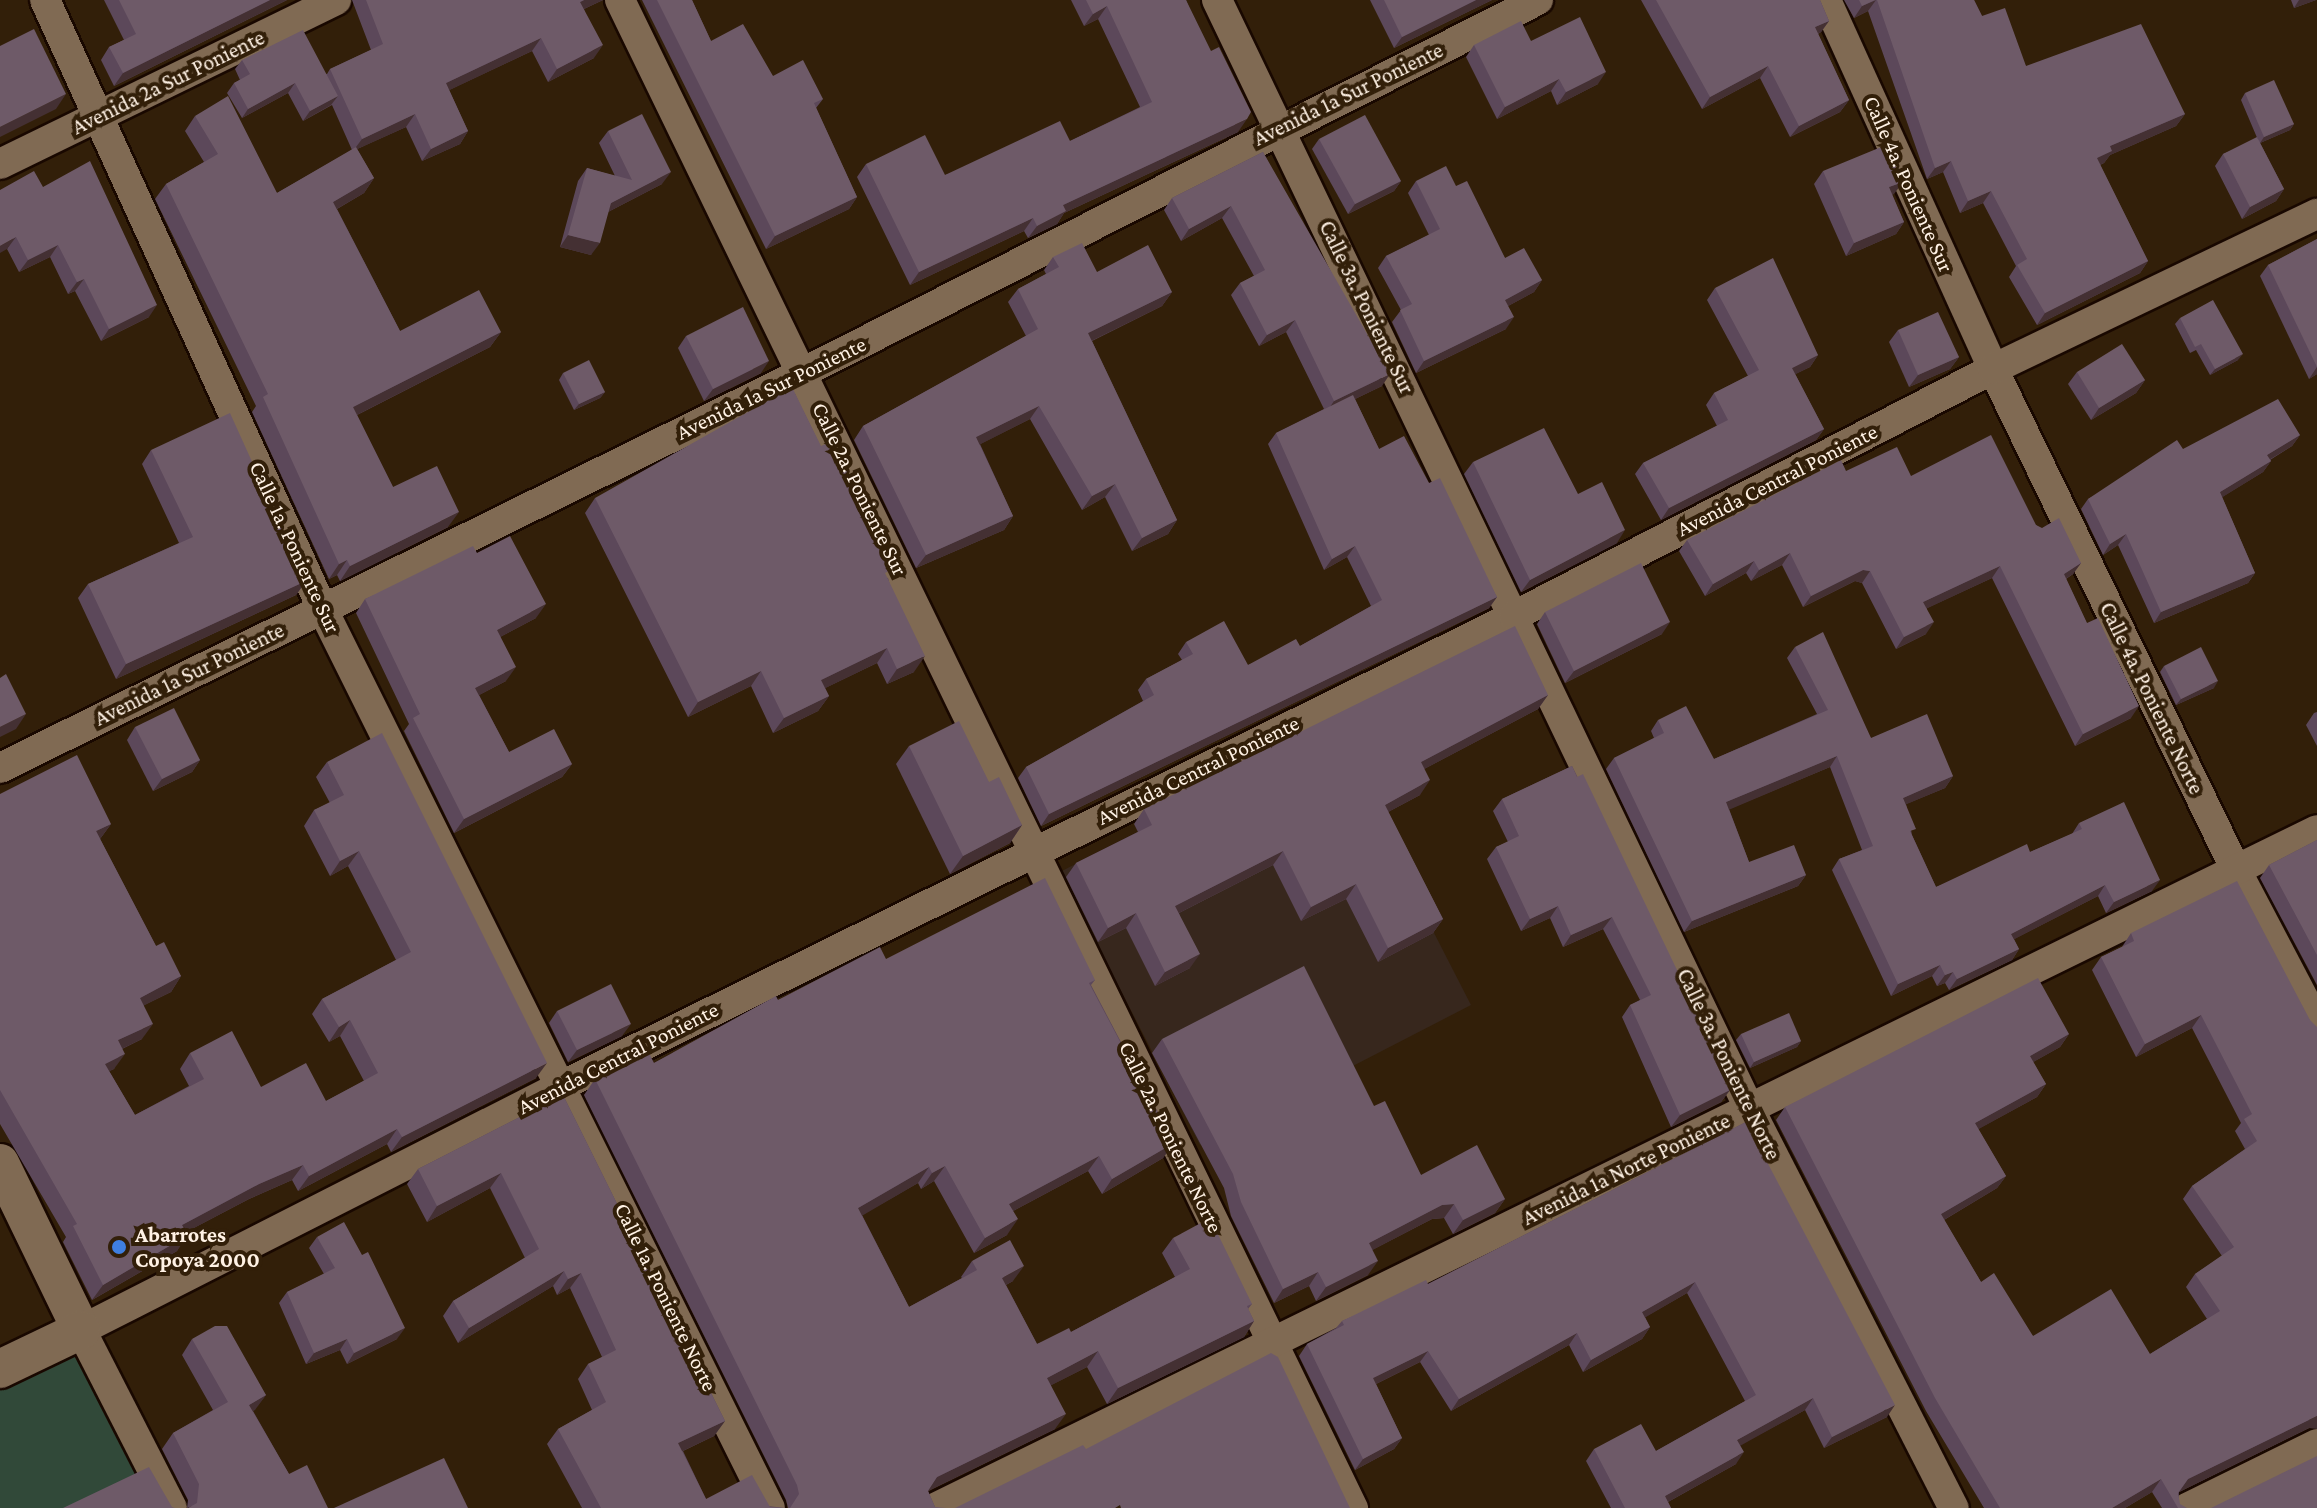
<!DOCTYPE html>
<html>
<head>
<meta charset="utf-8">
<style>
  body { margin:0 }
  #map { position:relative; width:2317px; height:1508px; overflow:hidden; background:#321f09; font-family:"Crimson Pro",serif }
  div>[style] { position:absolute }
  .education>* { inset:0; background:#37271d }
  .green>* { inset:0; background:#314939 }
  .roads { filter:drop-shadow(2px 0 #190800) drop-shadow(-2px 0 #190800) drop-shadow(0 2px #190800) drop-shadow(0 -2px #190800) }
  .minor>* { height:30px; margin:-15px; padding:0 15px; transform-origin:15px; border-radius:15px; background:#806a53 }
  .tertiary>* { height:38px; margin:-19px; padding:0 19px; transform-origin:19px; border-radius:19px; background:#806a53 }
  .wall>* { inset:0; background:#5c485a }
  .shaded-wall>* { inset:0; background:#443033 }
  .building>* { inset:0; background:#6e5a68 }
  .dots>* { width:22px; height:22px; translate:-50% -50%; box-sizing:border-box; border:4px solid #321f09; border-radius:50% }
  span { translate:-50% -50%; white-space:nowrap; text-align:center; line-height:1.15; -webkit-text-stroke:8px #321f09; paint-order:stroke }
  .street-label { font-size:22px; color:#fff2e5 }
  .poi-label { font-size:22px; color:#fff2e5; font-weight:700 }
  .left { translate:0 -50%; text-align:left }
</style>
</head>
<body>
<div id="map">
  <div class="education">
    <div style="clip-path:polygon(1331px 732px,1471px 1005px,1200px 1145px,1060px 872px)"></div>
  </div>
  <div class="green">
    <div style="clip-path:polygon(81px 1343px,157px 1508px,0 1508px,0 1383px)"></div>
  </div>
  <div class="roads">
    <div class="minor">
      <div style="left:45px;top:0;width:668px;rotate:65.51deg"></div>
      <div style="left:322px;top:608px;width:1005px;rotate:63.54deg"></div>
      <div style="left:620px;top:0;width:1677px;rotate:64.08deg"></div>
      <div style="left:1217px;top:0;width:1229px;rotate:64.35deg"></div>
      <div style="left:1749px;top:1108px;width:449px;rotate:62.9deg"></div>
      <div style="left:1826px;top:0;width:405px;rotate:65.6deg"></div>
      <div style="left:1993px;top:369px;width:557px;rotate:64.13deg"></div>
      <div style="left:2236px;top:870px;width:174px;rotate:62.3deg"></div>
      <div style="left:0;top:164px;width:374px;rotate:-26deg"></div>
      <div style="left:0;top:768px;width:896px;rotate:-26.22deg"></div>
      <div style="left:804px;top:372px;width:823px;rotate:-26.88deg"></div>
      <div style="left:172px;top:1508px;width:200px;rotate:-117.1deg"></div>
      <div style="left:81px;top:1330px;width:541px;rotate:-26.94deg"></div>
      <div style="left:563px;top:1085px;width:1060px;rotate:-26.25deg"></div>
      <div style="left:1514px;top:616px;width:539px;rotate:-27.28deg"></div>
      <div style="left:1993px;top:369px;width:359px;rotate:-25.6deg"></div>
      <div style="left:935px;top:1508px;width:1539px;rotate:-26.13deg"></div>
      <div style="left:2187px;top:1508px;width:145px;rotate:-26.2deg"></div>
    </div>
    <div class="tertiary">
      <div style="left:0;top:1163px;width:186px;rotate:64.1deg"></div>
      <div style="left:81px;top:1330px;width:90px;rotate:154.3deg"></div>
    </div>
  </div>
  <div class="wall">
    <div style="clip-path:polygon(104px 0,287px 0,114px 86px,101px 60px,109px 47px,124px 40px)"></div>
    <div style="clip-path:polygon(352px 0,603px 0,584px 9px,594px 58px,548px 82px,532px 51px,449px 90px,468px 131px,460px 144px,422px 161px,406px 127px,357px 149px,374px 178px,364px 193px,337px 209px,400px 331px,501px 332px,490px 347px,357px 415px,393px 487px,448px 527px,340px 581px,337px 575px,329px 579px,252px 412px,256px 406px,155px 199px,166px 184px,204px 162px,185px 131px,195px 116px,277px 193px,352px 150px,332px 105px,303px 121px,288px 93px,242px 118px,227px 93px,234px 83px,240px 80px,235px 69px,242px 60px,327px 74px,330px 69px,371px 50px)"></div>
    <div style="clip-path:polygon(642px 0,692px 0,711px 41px,773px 76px,823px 99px,816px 108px,857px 197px,849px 209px,766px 249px)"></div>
    <div style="clip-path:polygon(1071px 0,1186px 0,1238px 132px,1064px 213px,1057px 224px,1028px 238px,1024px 231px,910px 285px,857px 177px,866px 164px,945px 175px,1070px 141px,1140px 107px,1098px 19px,1084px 26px)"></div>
    <div style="clip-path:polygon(1370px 0,1492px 0,1394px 48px)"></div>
    <div style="clip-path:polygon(1641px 0,1820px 0,1829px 21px,1821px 32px,1818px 34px,1849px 100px,1840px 112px,1790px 137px,1760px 78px,1702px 109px)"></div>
    <div style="clip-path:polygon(1844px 0,1974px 0,1982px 16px,2026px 66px,2185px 114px,2176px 126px,2110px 155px,2104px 163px,2100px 165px,2148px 261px,2140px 273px,2037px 325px,2009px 277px,2016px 266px,1983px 203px,1960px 213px,1943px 172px,1927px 179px,1868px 11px,1854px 18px)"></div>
    <div style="clip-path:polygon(2291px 0,2316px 0,2294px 8px)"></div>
    <div style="clip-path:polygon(1531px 41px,1598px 84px,1557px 105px,1551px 91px,1497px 119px,1466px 57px,1474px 45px)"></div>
    <div style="clip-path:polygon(2245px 93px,2294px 124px,2290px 130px,2260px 143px,2284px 189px,2276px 201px,2242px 219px,2215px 166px,2223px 154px,2258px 140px,2241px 100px)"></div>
    <div style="clip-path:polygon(608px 131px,662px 184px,608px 212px,591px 255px,560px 247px,578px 181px,587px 168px,615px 176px,599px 143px)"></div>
    <div style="clip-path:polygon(1319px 139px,1401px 181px,1394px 191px,1348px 214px,1312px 149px)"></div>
    <div style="clip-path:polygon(1263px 152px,1382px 386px,1355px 399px,1379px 449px,1429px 483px,1497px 597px,1489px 608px,1041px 826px,1018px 778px,1026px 767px,1143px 701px,1138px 690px,1146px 679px,1182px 660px,1178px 654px,1186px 642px,1248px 665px,1300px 646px,1371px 606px,1347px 557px,1324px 570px,1268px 444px,1276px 433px,1324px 409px,1286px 332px,1259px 346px,1231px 295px,1240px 283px,1254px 276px,1222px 218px,1181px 241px,1164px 210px,1172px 198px)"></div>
    <div style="clip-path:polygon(1823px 171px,1903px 182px,1892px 195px,1904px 222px,1896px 234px,1846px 256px,1814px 184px)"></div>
    <div style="clip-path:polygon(1416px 181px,1456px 186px,1505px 258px,1542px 280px,1534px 292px,1508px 306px,1506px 329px,1416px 373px,1392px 322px,1401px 310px,1378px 268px,1386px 256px,1429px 235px,1408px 193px)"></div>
    <div style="clip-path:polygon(43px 187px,149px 317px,101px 341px,75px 291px,68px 294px,50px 257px,19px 272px,7px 249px)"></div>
    <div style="clip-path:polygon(2317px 239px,2317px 374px,2309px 379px,2260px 276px,2268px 265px)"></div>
    <div style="clip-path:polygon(1053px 257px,1097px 272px,1172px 292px,1162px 306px,1092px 341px,1177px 520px,1168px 534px,1132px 551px,1105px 497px,1082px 510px,1030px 419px,980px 444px,1013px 516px,1004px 530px,916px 568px,854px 440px,863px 426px,1026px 336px,1008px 302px,1018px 289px,1046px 274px,1044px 270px)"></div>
    <div style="clip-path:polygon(1715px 288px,1818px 355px,1810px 367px,1795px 374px,1824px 429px,1816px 440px,1661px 520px,1635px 474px,1643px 463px,1717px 426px,1706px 405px,1714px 393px,1748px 376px,1707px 300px)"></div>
    <div style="clip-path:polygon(2180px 318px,2238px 360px,2210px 375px,2196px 350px,2190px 353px,2175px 324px)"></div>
    <div style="clip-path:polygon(1898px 330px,1959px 357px,1950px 369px,1909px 387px,1889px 342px)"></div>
    <div style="clip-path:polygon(686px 336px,761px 373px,704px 401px,678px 348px)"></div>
    <div style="clip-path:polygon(2077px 372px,2145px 380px,2136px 393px,2091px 420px,2068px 384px)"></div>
    <div style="clip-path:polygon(563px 373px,605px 392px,600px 398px,574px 410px,559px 380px)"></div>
    <div style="clip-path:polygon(2300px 435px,2292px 446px,2270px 460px,2271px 461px,2263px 472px,2222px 497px,2255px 573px,2248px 583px,2154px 623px,2118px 545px,2103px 555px,2081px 509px,2088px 499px,2183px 449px)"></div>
    <div style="clip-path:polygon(151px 450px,306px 581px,296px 595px,116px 679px,78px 598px,88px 584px,179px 543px,142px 464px)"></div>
    <div style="clip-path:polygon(1473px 462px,1617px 543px,1521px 592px,1464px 474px)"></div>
    <div style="clip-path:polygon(1846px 471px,1911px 476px,2036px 525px,2081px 563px,2073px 574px,2066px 579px,2131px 718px,2075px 746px,1992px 578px,1927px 608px,1926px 634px,1896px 649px,1862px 583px,1855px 581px,1803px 607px,1782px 565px,1751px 581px,1746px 573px,1705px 596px,1679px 551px,1687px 540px)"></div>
    <div style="clip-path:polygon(595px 498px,888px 578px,914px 672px,887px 684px,877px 663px,825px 688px,829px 696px,818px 711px,773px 733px,751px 686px,688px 717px,585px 513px)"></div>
    <div style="clip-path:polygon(477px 553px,536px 618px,500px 637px,506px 681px,479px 695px,509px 752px,572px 764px,562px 777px,454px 833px,404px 731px,409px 724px,356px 613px,365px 599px)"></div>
    <div style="clip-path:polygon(1545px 612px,1662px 634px,1565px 683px,1537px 624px)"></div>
    <div style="clip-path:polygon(1795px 647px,1871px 738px,1953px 776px,1945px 788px,1906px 804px,1912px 835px,1936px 887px,2030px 852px,2072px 834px,2079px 823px,2152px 891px,2106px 913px,2098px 896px,2014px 939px,2019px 949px,2012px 960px,1949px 990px,1945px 983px,1937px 986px,1932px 976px,1891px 996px,1832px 870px,1839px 859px,1862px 850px,1830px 767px,1729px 809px,1749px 862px,1806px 875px,1798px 886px,1684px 932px,1606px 769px,1614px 758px,1654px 738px,1651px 731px,1658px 720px,1714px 759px,1817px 714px,1787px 658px)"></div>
    <div style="clip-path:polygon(2164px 666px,2214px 688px,2176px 705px,2160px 672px)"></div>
    <div style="clip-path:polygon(1548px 695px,1538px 709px,1424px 769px,1420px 795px,1388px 812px,1443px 919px,1433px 933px,1378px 962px,1346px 899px,1301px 921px,1273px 865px,1179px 913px,1190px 968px,1155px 986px,1126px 928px,1098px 942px,1066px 877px,1076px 863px,1138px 832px,1134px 824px,1144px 809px)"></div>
    <div style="clip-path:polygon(2317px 712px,2317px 746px,2306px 725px,2314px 713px)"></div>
    <div style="clip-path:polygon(135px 727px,200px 760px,192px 772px,153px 791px,127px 740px)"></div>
    <div style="clip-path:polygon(909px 746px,989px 782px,1022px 825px,1010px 843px,950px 874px,896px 764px)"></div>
    <div style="clip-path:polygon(327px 762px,536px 1078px,391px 1152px,387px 1144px,298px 1191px,292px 1180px,249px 1199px,186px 1232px,177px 1251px,92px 1300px,63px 1242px,66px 1237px,0 1124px,0 794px,111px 824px,100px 839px,156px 946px,181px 976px,171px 992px,144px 1005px,142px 1039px,122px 1049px,114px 1069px,109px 1071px,135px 1115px,189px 1086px,180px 1069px,190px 1053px,261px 1087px,326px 1101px,364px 1081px,340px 1036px,329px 1042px,312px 1014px,322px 999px,396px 960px,348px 866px,330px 876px,304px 826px,314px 810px,330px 803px,316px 777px)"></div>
    <div style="clip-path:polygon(1572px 766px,1725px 1070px,1722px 1075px,1730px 1090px,1721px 1102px,1671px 1127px,1622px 1017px,1630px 1005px,1640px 1000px,1603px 929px,1563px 947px,1550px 918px,1521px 931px,1487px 859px,1496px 847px,1508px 842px,1493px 811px,1502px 799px)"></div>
    <div style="clip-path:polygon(2317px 840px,2317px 985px,2260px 878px,2269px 865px)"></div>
    <div style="clip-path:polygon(2131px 933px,2310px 1020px,2309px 1428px,2179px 1492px,2178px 1508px,2162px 1508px,2152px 1492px,2125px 1508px,1984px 1508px,1926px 1411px,1776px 1120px,1785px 1107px,2069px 1034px,2060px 1047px,2033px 1062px,2046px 1084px,2037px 1097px,1978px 1129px,2006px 1176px,1997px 1188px,1944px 1220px,1981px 1282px,2033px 1336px,2150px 1354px,2207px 1319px,2186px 1287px,2195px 1274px,2222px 1256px,2183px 1199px,2192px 1186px,2245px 1149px,2235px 1131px,2241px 1123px,2192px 1028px,2136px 1057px,2092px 970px,2101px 957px,2122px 947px)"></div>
    <div style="clip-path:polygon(886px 959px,1095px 980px,1091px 985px,1174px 1143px,1163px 1158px,1102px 1194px,1088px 1171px,1013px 1211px,1007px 1235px,974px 1253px,934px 1181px,921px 1189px,918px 1183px,862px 1215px,909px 1307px,962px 1278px,961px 1277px,972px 1261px,1013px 1281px,1006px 1285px,1037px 1344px,1071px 1332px,1175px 1277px,1162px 1253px,1173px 1238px,1252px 1304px,1248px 1309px,1254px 1321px,1244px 1337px,1107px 1404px,1087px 1367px,1051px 1385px,1055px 1429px,928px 1491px,935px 1507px,788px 1508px,786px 1500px,584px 1095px,595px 1079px,654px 1063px,778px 1000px)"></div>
    <div style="clip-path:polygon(557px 1011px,622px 1036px,568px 1062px,549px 1023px)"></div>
    <div style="clip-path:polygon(1741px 1034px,1801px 1041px,1797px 1047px,1750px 1068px,1736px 1040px)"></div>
    <div style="clip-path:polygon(1162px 1039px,1374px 1106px,1421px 1175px,1505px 1199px,1495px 1213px,1453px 1234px,1444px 1218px,1432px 1219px,1372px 1250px,1368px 1275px,1316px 1301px,1309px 1286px,1274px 1303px,1231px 1216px,1224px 1188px,1152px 1053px)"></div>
    <div style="clip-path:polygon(563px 1095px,725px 1421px,714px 1436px,683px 1451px,706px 1499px,785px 1508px,582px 1508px,547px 1444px,558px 1429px,592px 1410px,578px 1379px,588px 1364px,602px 1357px,570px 1288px,557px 1295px,553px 1286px,458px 1343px,443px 1316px,453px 1301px,525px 1258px,490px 1188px,427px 1222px,407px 1184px,418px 1169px)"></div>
    <div style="clip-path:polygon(1746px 1122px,1887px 1417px,1824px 1448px,1805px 1410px,1740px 1445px,1736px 1464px,1668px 1502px,1671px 1508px,1611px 1508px,1586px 1461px,1594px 1449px,1656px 1451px,1745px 1401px,1687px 1293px,1645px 1317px,1650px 1327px,1642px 1339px,1583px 1372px,1569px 1345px,1451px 1411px,1420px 1362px,1376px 1384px,1402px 1438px,1394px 1449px,1355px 1470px,1299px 1356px,1307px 1344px,1336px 1328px,1342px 1321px,1428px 1284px)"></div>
    <div style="clip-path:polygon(317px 1237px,397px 1339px,347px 1364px,340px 1350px,306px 1364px,279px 1303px,287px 1292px,324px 1274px,309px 1248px)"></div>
    <div style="clip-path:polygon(192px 1339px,266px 1395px,253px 1411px,289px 1474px,187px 1508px,188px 1500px,162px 1449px,173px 1433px,213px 1410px,182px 1355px)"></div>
  </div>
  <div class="shaded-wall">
    <div style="clip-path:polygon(270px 0,287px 0,114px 86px,123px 73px)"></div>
    <div style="clip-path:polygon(584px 0,603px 0,571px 15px,580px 2px)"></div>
    <div style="clip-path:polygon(1476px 0,1492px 0,1394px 48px,1402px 37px)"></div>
    <div style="clip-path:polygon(1876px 0,1868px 11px,1854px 18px,1862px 6px)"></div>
    <div style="clip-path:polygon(2299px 0,2316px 0,2294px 8px)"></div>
    <div style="clip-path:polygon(1107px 6px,1098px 19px,1084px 26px,1093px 14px)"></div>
    <div style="clip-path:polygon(1829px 21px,1821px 32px,1807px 39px,1815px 27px)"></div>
    <div style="clip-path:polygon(541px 38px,532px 51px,437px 96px,446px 83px)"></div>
    <div style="clip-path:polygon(603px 45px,594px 58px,548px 82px,557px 69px)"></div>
    <div style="clip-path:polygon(1768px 66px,1760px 78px,1702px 109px,1710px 97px)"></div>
    <div style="clip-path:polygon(1606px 72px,1598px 84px,1557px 105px,1566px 92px)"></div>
    <div style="clip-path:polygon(1559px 79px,1551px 91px,1497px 119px,1505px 107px)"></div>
    <div style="clip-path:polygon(295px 83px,288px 93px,242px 118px,248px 109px)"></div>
    <div style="clip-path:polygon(66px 94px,56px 109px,0 137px,0 127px)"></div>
    <div style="clip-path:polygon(338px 96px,331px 105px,303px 121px,310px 111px)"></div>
    <div style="clip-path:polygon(1849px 100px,1840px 112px,1790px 137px,1799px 126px)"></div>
    <div style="clip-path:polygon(415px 114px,406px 127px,353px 151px,362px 139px)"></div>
    <div style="clip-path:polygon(2185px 114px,2176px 126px,2110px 155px,2104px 163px,2089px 169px,2097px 158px,2110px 146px)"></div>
    <div style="clip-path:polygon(1247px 119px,1238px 132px,1064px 213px,1057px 224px,1028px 238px,1037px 226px,1063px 205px)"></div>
    <div style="clip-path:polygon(2294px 124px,2290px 130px,2260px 143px,2264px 137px)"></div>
    <div style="clip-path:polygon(468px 131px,460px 144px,422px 161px,431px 149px)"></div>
    <div style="clip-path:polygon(1951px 161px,1943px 172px,1927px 179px,1935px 168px)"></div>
    <div style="clip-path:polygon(671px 172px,662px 184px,602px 215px,611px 203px)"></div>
    <div style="clip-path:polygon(374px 178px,364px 193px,323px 217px,333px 202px)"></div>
    <div style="clip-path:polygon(1401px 181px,1394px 191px,1348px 214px,1355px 204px)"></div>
    <div style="clip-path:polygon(1903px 182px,1894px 194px,1881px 200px,1889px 187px)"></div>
    <div style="clip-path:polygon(2284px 189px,2276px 201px,2242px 219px,2250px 207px)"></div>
    <div style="clip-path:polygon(1991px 191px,1983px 203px,1960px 213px,1968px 201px)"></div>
    <div style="clip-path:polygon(857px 197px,849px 209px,766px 249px,775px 236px)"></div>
    <div style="clip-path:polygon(1231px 206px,1222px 218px,1181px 241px,1189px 229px)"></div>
    <div style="clip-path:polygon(1033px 218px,1024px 231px,910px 285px,919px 272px)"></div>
    <div style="clip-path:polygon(1904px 222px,1896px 234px,1846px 256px,1854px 243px)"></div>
    <div style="clip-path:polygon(568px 235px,600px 243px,591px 255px,560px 247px)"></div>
    <div style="clip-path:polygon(16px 237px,7px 249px,0 253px,0 246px)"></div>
    <div style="clip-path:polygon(58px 245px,50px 257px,19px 272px,28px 260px)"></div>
    <div style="clip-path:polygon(2148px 261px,2140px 273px,2037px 325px,2045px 313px)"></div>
    <div style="clip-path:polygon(84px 279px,75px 291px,68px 294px,77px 282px)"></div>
    <div style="clip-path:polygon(1542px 280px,1534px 292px,1497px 312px,1505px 300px)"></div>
    <div style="clip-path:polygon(1172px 292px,1162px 306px,1079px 347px,1088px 333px)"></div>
    <div style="clip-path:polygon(157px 305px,149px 317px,101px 341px,109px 329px)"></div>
    <div style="clip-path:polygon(1514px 317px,1506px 329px,1416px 373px,1424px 361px)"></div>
    <div style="clip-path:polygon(1295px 320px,1286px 332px,1259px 346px,1267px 335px)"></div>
    <div style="clip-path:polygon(501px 332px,490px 347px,343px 422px,353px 407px)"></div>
    <div style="clip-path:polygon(2243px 354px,2238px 360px,2210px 375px,2215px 369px)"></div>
    <div style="clip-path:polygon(1818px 355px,1810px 367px,1784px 380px,1792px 368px)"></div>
    <div style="clip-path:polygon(1959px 357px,1950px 369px,1909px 387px,1918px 375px)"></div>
    <div style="clip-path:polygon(769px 361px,761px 373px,704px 401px,713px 389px)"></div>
    <div style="clip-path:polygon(2317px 367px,2317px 374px,2309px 379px)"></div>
    <div style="clip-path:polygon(1390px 374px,1382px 386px,1326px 413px,1334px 401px)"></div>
    <div style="clip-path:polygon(2145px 380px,2136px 393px,2091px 420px,2099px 408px)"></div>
    <div style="clip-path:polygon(605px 392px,600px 398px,574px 410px,579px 404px)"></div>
    <div style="clip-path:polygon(1039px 406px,1030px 419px,967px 451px,976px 437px)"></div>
    <div style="clip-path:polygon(1824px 429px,1816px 440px,1661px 520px,1669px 508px)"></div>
    <div style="clip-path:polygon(2300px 435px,2292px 446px,2259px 466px,2267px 455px)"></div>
    <div style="clip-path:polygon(2271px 461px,2263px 472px,2213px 503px,2220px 492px)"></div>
    <div style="clip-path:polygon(1115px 484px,1105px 497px,1082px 510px,1092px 496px)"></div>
    <div style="clip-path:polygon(459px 512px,448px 527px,340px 581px,350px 566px)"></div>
    <div style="clip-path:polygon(1013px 516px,1004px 530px,916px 568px,926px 555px)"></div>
    <div style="clip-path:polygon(1177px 520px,1168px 534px,1132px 551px,1142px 538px)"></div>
    <div style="clip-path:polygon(1625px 530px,1617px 543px,1521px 592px,1530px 580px)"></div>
    <div style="clip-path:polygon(2126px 534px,2118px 545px,2103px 555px,2110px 544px)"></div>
    <div style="clip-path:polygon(1355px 546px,1347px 557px,1324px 570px,1332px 559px)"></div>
    <div style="clip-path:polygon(1790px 553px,1782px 565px,1751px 581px,1759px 570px)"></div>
    <div style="clip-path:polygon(347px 560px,337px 575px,329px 579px,339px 564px)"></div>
    <div style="clip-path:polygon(1754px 561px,1746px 573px,1705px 596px,1713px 584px)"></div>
    <div style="clip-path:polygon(2081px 563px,2073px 574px,2056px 585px,2064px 574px)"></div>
    <div style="clip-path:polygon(2000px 566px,1992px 578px,1915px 614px,1923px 602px)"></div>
    <div style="clip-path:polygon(1863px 570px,1870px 571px,1862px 583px,1855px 581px,1803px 607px,1811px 596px)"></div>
    <div style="clip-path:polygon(2255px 573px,2248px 583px,2154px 623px,2161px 612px)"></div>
    <div style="clip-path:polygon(306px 581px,296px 595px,116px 679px,126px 664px)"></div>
    <div style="clip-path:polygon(1497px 597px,1489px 608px,1041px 826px,1049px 814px)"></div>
    <div style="clip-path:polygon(546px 604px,536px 618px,487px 644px,497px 630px)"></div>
    <div style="clip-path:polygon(1670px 622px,1662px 634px,1565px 683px,1574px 671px)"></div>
    <div style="clip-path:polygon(1934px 622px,1926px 634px,1896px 649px,1904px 637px)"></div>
    <div style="clip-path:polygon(887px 648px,877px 663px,811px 695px,821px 680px)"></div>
    <div style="clip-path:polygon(925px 656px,914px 672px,887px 684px,897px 669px)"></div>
    <div style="clip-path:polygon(516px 667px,506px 681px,466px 702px,475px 688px)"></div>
    <div style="clip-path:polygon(761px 671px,751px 686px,688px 717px,698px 702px)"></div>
    <div style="clip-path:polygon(2218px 681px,2214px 688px,2176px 705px,2181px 699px)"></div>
    <div style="clip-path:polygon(1548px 695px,1538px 709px,1411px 776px,1421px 762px)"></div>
    <div style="clip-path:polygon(829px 696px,818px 711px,773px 733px,784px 718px)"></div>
    <div style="clip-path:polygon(2139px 706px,2131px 718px,2075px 746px,2083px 734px)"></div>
    <div style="clip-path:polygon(26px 714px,16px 729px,0 737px,0 727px)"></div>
    <div style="clip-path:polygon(1837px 756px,1830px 767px,1719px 814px,1726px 802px)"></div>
    <div style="clip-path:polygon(200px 760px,192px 772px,153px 791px,162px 779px)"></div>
    <div style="clip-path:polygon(572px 764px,562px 777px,454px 833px,464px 819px)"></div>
    <div style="clip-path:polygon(1953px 776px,1945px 788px,1895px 809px,1903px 798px)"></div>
    <div style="clip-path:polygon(1430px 780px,1420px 795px,1375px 819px,1385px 805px)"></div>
    <div style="clip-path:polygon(111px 824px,100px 839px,96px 831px)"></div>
    <div style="clip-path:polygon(1022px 825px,1010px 843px,950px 874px,963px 856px)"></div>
    <div style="clip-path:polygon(359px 851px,348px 866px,330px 876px,340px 861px)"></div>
    <div style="clip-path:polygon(1283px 851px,1273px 865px,1165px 920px,1175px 906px)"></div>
    <div style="clip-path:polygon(1806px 875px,1798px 886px,1684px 932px,1692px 921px)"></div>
    <div style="clip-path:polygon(2160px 880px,2152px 891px,2106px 913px,2114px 902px)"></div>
    <div style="clip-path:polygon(1356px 884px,1346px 899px,1301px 921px,1311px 907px)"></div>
    <div style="clip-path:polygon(2105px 885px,2098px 896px,2003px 945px,2011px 934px)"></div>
    <div style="clip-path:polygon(1558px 906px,1550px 918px,1521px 931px,1530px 919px)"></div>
    <div style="clip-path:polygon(1136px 913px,1126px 928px,1098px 942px,1108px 928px)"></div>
    <div style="clip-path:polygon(1612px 917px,1603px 929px,1563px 947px,1571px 935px)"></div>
    <div style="clip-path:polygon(1443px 919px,1433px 933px,1378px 962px,1388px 948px)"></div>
    <div style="clip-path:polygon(2019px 949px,2012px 960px,1949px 990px,1957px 979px)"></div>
    <div style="clip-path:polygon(1200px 954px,1190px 968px,1155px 986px,1165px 972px)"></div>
    <div style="clip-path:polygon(1940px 965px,1932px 976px,1891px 996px,1898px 984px)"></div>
    <div style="clip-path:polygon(1953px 972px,1945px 983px,1937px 986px,1945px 975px)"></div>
    <div style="clip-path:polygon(181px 976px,171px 992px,129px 1013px,140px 998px)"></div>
    <div style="clip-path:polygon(2201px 1015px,2192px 1028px,2136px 1057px,2145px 1044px)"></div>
    <div style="clip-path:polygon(350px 1020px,340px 1036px,329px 1042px,339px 1027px)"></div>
    <div style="clip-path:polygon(153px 1024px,142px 1039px,107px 1056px,118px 1040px)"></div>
    <div style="clip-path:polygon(631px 1024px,622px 1036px,568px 1062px,577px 1050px)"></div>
    <div style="clip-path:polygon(2069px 1034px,2060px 1047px,2021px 1069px,2030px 1056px)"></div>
    <div style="clip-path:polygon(1801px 1041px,1797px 1047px,1750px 1068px,1754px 1062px)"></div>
    <div style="clip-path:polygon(125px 1054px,114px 1069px,94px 1079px,105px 1064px)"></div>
    <div style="clip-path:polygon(547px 1063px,536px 1078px,391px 1152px,402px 1137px)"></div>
    <div style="clip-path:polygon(2046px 1084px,2037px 1097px,1966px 1136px,1975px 1123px)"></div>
    <div style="clip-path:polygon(1730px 1090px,1721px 1102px,1671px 1127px,1680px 1115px)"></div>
    <div style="clip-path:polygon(397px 1129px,387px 1144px,298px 1191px,309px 1176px)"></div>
    <div style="clip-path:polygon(1174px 1143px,1163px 1158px,1102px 1194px,1112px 1179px)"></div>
    <div style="clip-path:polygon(1099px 1156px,1088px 1171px,998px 1219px,1009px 1204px)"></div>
    <div style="clip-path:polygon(303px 1165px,292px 1180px,249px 1199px,171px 1240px,182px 1225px,259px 1184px)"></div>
    <div style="clip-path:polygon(945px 1166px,934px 1181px,921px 1189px,932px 1173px)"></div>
    <div style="clip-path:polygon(929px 1167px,918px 1183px,848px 1224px,858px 1208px)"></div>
    <div style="clip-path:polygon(501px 1173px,490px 1188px,427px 1222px,437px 1206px)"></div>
    <div style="clip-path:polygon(2006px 1176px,1997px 1188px,1932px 1227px,1941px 1214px)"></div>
    <div style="clip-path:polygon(1505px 1199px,1495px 1213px,1453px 1234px,1463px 1220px)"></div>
    <div style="clip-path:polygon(1454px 1204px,1444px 1218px,1432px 1219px,1359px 1257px,1369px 1243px,1442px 1205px)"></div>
    <div style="clip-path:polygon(1018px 1219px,1007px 1235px,974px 1253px,985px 1238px)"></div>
    <div style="clip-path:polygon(188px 1235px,177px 1251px,92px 1300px,103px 1285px)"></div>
    <div style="clip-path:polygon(1378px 1261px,1368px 1275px,1316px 1301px,1326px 1287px)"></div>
    <div style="clip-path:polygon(1024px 1266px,1013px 1281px,991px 1293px,1002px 1278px)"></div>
    <div style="clip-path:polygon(564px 1271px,553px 1286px,458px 1343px,469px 1328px)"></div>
    <div style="clip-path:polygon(1318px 1272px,1309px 1286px,1274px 1303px,1283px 1289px)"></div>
    <div style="clip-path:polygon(581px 1273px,570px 1288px,557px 1295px,568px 1279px)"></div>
    <div style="clip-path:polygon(1695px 1282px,1687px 1293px,1634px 1324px,1642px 1312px)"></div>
    <div style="clip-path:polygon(1254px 1321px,1244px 1337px,1107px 1404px,1118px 1388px)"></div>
    <div style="clip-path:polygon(1650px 1327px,1642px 1339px,1583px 1372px,1591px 1360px)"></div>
    <div style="clip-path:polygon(405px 1328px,397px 1339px,347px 1364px,354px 1353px)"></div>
    <div style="clip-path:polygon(1577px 1333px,1569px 1345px,1451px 1411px,1459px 1399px)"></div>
    <div style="clip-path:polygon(347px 1339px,340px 1350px,306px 1364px,314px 1353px)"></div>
    <div style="clip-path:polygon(1098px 1351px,1087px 1367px,1036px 1393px,1047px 1378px)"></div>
    <div style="clip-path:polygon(1428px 1351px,1420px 1362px,1364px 1390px,1373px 1378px)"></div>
    <div style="clip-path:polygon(266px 1395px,255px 1410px,238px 1420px,249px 1405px)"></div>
    <div style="clip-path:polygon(1813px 1398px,1805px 1410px,1729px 1452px,1737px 1440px)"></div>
    <div style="clip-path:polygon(1895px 1405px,1887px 1417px,1824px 1448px,1832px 1437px)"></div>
    <div style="clip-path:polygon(1066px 1414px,1055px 1429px,926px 1492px,937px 1477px)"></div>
    <div style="clip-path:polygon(2317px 1416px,2317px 1429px,2309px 1428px,2179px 1492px,2188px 1479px)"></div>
    <div style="clip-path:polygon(725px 1421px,714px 1436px,668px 1458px,678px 1443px)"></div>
    <div style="clip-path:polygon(1402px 1438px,1394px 1449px,1355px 1470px,1363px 1459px)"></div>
    <div style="clip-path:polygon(1744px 1452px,1736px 1464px,1657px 1508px,1665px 1496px)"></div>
    <div style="clip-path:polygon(2161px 1479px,2152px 1492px,2125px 1508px,2112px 1508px)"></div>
  </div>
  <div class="building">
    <div style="clip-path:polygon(119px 0,270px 0,123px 73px,109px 47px,136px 34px)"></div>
    <div style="clip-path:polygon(366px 0,584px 0,580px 2px,603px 45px,557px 69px,541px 38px,446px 83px,468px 131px,431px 149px,415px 114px,362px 139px,330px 69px,383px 44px)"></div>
    <div style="clip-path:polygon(657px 0,692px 0,711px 41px,743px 24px,773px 76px,803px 60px,823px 99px,814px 103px,857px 197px,775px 236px)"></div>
    <div style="clip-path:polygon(1086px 0,1186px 0,1211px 51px,1219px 47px,1251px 112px,1247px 119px,1063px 205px,1066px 211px,1037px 226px,1033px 218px,919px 272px,866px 164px,925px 135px,945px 175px,1060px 121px,1070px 141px,1152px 102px,1107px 6px,1093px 14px)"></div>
    <div style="clip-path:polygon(1384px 0,1476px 0,1402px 37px)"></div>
    <div style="clip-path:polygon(1656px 0,1820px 0,1829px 21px,1815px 27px,1849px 100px,1799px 126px,1768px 66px,1710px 97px)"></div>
    <div style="clip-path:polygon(1859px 0,1875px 0,1862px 6px)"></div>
    <div style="clip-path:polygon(1877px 0,1974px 0,1982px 16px,2005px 8px,2026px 66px,2141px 24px,2185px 114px,2110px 146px,2112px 151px,2097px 158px,2148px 261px,2045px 313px,2017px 265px,2027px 259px,1991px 191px,1968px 201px,1951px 161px,1935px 168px)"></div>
    <div style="clip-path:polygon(1580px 17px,1606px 72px,1566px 92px,1559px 79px,1505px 107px,1474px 45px,1521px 21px,1531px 41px)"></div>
    <div style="clip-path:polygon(34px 29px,66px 94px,0 127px,0 46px)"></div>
    <div style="clip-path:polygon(303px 30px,338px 96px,310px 111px,295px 83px,248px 109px,234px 83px,250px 74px,242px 60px)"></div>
    <div style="clip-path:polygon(2274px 80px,2294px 124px,2264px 137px,2245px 93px)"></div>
    <div style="clip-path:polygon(228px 96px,277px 193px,356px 147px,374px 178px,333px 202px,400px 331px,479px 290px,501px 332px,353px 407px,393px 487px,437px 466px,459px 512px,350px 566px,347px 560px,339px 564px,263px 397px,268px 394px,166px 184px,218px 154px,195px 116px)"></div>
    <div style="clip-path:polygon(642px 114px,671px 172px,611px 203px,600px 243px,568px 235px,587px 168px,632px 180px,608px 131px)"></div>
    <div style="clip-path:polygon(1365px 115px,1401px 181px,1355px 204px,1319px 139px)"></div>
    <div style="clip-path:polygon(2257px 137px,2284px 189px,2250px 207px,2223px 154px)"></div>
    <div style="clip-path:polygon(1886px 145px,1903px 182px,1889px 187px,1904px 222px,1854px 243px,1823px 171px)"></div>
    <div style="clip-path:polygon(1263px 152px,1390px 374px,1334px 401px,1295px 320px,1267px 335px,1240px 283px,1265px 270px,1231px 206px,1189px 229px,1172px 198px)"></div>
    <div style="clip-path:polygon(90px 161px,157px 305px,109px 329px,84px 279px,77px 282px,58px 245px,28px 260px,16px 237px,0 246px,0 190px,34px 171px,43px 187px)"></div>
    <div style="clip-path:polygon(1446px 166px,1456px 186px,1467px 181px,1505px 258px,1524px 248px,1542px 280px,1505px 300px,1514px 317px,1424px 361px,1400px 310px,1412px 304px,1386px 256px,1440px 229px,1416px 181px)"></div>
    <div style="clip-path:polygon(2317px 239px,2317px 367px,2268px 265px)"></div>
    <div style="clip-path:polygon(1082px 243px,1097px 272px,1148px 245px,1172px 292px,1088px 333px,1177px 520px,1142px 538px,1115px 484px,1092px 496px,1039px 406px,976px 437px,1013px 516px,926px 555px,863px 426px,1038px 329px,1018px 289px,1059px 267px,1053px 257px)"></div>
    <div style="clip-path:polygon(1773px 258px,1818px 355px,1792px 368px,1824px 429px,1669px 508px,1643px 463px,1728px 420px,1714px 393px,1759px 370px,1715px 288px)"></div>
    <div style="clip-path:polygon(2213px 300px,2243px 354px,2215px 369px,2201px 344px,2195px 347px,2180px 318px)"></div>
    <div style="clip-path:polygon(743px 307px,769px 361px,713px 389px,686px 336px)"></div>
    <div style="clip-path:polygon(1938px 312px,1959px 357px,1918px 375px,1898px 330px)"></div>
    <div style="clip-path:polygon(2122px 344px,2145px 380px,2099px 408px,2077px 372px)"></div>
    <div style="clip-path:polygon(589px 360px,605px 392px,579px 404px,563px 373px)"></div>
    <div style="clip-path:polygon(793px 389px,821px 446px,832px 441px,894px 568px,885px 573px,925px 656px,897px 669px,887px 648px,821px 680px,829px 696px,784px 718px,761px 671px,698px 702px,595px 498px,787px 390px)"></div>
    <div style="clip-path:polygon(1353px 395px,1379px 449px,1404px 436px,1429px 483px,1440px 478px,1497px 597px,1049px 814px,1026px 767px,1154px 695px,1146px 679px,1193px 654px,1186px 642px,1224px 621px,1248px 665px,1296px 639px,1300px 646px,1382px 600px,1355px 546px,1332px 559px,1276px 433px)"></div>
    <div style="clip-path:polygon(2278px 399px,2300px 435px,2267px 455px,2271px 461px,2220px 492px,2255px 573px,2161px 612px,2126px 534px,2110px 544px,2088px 499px,2177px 440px,2183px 449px)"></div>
    <div style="clip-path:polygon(230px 413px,306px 581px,126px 664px,88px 584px,193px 537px,151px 450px)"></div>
    <div style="clip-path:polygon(1544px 428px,1578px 494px,1602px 482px,1625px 530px,1530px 580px,1473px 462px)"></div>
    <div style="clip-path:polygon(1991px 435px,2036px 525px,2042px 528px,2059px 518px,2081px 563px,2064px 574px,2087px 623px,2098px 618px,2139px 706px,2083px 734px,2000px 566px,1923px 602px,1934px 622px,1904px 637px,1870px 571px,1863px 570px,1811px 596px,1790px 553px,1759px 570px,1754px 561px,1713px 584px,1687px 540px,1841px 460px,1846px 471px,1897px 447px,1911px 476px)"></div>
    <div style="clip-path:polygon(510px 536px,546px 604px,497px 630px,516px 667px,475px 688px,509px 752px,554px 729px,572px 764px,464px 819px,413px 718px,420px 714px,365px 599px,473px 546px,477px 553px)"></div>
    <div style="clip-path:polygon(1641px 563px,1670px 622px,1574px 671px,1545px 612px)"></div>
    <div style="clip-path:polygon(1515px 626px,1548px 695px,1421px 762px,1430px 780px,1385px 805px,1443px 919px,1388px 948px,1356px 884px,1311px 907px,1283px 851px,1175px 906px,1200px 954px,1165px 972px,1136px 913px,1108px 928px,1076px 863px,1152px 825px,1144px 809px)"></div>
    <div style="clip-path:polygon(1823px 632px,1871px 738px,1927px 714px,1953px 776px,1903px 798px,1916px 829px,1910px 831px,1936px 887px,2027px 844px,2030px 852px,2082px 829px,2079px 823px,2124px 802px,2160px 880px,2114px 902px,2105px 885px,2011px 934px,2019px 949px,1957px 979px,1953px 972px,1945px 975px,1940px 965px,1898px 984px,1839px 859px,1873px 846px,1837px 756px,1726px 802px,1749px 862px,1794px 845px,1806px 875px,1692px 921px,1614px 758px,1664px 733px,1658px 720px,1686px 706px,1714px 759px,1828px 710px,1795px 647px)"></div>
    <div style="clip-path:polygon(2201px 647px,2218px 681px,2181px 699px,2164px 666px)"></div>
    <div style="clip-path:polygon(6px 674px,26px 714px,0 727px,0 678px)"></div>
    <div style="clip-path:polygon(174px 708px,200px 760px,162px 779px,135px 727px)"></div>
    <div style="clip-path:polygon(959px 721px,989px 782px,999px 777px,1022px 825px,963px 856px,909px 746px)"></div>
    <div style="clip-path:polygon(382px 733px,547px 1063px,402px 1137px,397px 1129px,309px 1176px,303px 1165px,259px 1184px,182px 1225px,188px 1235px,103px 1285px,73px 1226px,77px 1224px,0 1090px,0 794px,77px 755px,111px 824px,96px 831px,156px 946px,164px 942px,181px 976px,140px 998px,153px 1024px,118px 1040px,125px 1054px,105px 1064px,135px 1115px,204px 1079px,190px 1053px,232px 1031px,261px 1087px,306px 1063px,326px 1101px,378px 1073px,350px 1020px,339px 1027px,322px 999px,411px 952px,359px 851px,340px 861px,314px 810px,344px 795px,327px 762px)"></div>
    <div style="clip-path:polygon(1572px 766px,1577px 777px,1583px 774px,1725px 1070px,1720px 1072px,1730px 1090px,1680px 1115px,1630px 1005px,1651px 995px,1612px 917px,1571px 935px,1558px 906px,1530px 919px,1496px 847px,1519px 836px,1502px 799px)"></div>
    <div style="clip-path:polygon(2317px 840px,2317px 955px,2269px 865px)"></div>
    <div style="clip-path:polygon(1045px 878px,1095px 980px,1089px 983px,1174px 1143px,1112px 1179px,1099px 1156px,1009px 1204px,1018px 1219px,985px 1238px,945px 1166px,932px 1173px,929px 1167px,858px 1208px,909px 1307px,977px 1270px,972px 1261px,1010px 1240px,1024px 1266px,1002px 1278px,1037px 1344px,1069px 1328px,1071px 1332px,1190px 1269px,1173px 1238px,1210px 1218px,1252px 1304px,1247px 1306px,1254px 1321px,1118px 1388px,1098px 1351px,1047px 1378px,1066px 1414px,937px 1477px,928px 1491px,935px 1507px,946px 1508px,790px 1508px,799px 1494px,797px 1485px,595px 1079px,649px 1053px,654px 1063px,776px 996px,778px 1000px,880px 947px,886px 959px)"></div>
    <div style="clip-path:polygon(2237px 881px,2310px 1020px,2317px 1027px,2317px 1416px,2188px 1479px,2178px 1493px,2180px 1504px,2187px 1508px,2178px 1508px,2161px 1479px,2112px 1508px,2000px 1508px,1935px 1398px,1785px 1107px,2038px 978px,2069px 1034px,2030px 1056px,2046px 1084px,1975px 1123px,2006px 1176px,1941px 1214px,1981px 1282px,1994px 1273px,2033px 1336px,2111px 1289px,2150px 1354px,2220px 1311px,2195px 1274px,2234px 1247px,2192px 1186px,2257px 1141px,2244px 1119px,2252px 1114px,2201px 1015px,2145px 1044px,2101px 957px,2134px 941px,2131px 933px)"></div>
    <div style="clip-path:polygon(1304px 966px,1374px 1106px,1385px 1101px,1421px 1175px,1477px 1145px,1505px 1199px,1463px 1220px,1454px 1204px,1442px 1205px,1369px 1243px,1378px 1261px,1326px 1287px,1318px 1272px,1283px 1289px,1241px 1202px,1233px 1174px,1162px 1039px)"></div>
    <div style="clip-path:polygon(611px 984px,631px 1024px,577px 1050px,557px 1011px)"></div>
    <div style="clip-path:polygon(1789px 1013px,1801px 1041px,1754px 1062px,1741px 1034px)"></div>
    <div style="clip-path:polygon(563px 1095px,725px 1421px,678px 1443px,706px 1499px,752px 1475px,770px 1507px,785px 1508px,601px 1508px,558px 1429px,606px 1402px,588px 1364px,616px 1350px,581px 1273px,568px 1279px,564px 1271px,469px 1328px,453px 1301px,539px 1249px,501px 1173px,437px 1206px,418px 1169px)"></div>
    <div style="clip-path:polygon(1746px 1122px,1895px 1405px,1832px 1437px,1813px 1398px,1737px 1440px,1744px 1452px,1665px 1496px,1671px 1508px,1625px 1508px,1594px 1449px,1641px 1424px,1656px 1451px,1756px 1395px,1695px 1282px,1642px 1312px,1650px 1327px,1591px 1360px,1577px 1333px,1459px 1399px,1428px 1351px,1373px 1378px,1402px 1438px,1363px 1459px,1307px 1344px,1344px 1325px,1342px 1321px,1426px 1280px,1428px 1284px)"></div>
    <div style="clip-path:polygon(344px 1222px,362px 1255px,368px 1252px,405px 1328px,354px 1353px,347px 1339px,314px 1353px,287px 1292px,335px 1268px,317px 1237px)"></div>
    <div style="clip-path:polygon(215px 1326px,227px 1326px,266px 1395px,249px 1405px,289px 1474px,307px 1465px,328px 1508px,188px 1508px,197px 1503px,199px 1484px,173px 1433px,228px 1402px,192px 1339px)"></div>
    <div style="clip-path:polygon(1271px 1353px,1278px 1357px,1350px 1508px,1121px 1508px,1120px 1505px,1115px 1508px,955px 1508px,1083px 1445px,1086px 1449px)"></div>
    <div style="clip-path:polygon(2317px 1456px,2317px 1508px,2211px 1508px)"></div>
    <div style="clip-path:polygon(444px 1458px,468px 1508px,334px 1508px)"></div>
    <div style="clip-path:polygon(149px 1467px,172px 1507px,175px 1508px,63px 1508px)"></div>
  </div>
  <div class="dots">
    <div style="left:119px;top:1247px;background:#3f7fe0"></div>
  </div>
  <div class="street-label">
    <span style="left:168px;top:82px;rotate:-26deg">Avenida 2a Sur Poniente</span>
    <span style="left:1348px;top:94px;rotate:-26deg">Avenida 1a Sur Poniente</span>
    <span style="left:1909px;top:184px;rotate:66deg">Calle 4a. Poniente Sur</span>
    <span style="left:1367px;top:307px;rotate:64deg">Calle 3a. Poniente Sur</span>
    <span style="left:771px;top:388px;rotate:-26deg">Avenida 1a Sur Poniente</span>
    <span style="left:1777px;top:480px;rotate:-27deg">Avenida Central Poniente</span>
    <span style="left:860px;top:489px;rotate:64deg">Calle 2a. Poniente Sur</span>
    <span style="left:295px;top:547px;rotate:65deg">Calle 1a. Poniente Sur</span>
    <span style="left:189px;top:674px;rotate:-26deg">Avenida 1a Sur Poniente</span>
    <span style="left:2152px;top:698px;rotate:64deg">Calle 4a. Poniente Norte</span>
    <span style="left:1198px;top:770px;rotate:-26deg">Avenida Central Poniente</span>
    <span style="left:618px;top:1058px;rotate:-27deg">Avenida Central Poniente</span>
    <span style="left:1729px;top:1064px;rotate:64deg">Calle 3a. Poniente Norte</span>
    <span style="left:1171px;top:1137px;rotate:64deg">Calle 2a. Poniente Norte</span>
    <span style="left:1626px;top:1169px;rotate:-26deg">Avenida 1a Norte Poniente</span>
    <span style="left:666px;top:1297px;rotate:64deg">Calle 1a. Poniente Norte</span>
  </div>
  <div class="poi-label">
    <span class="left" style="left:135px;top:1247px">Abarrotes<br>Copoya 2000</span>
  </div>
</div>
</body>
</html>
